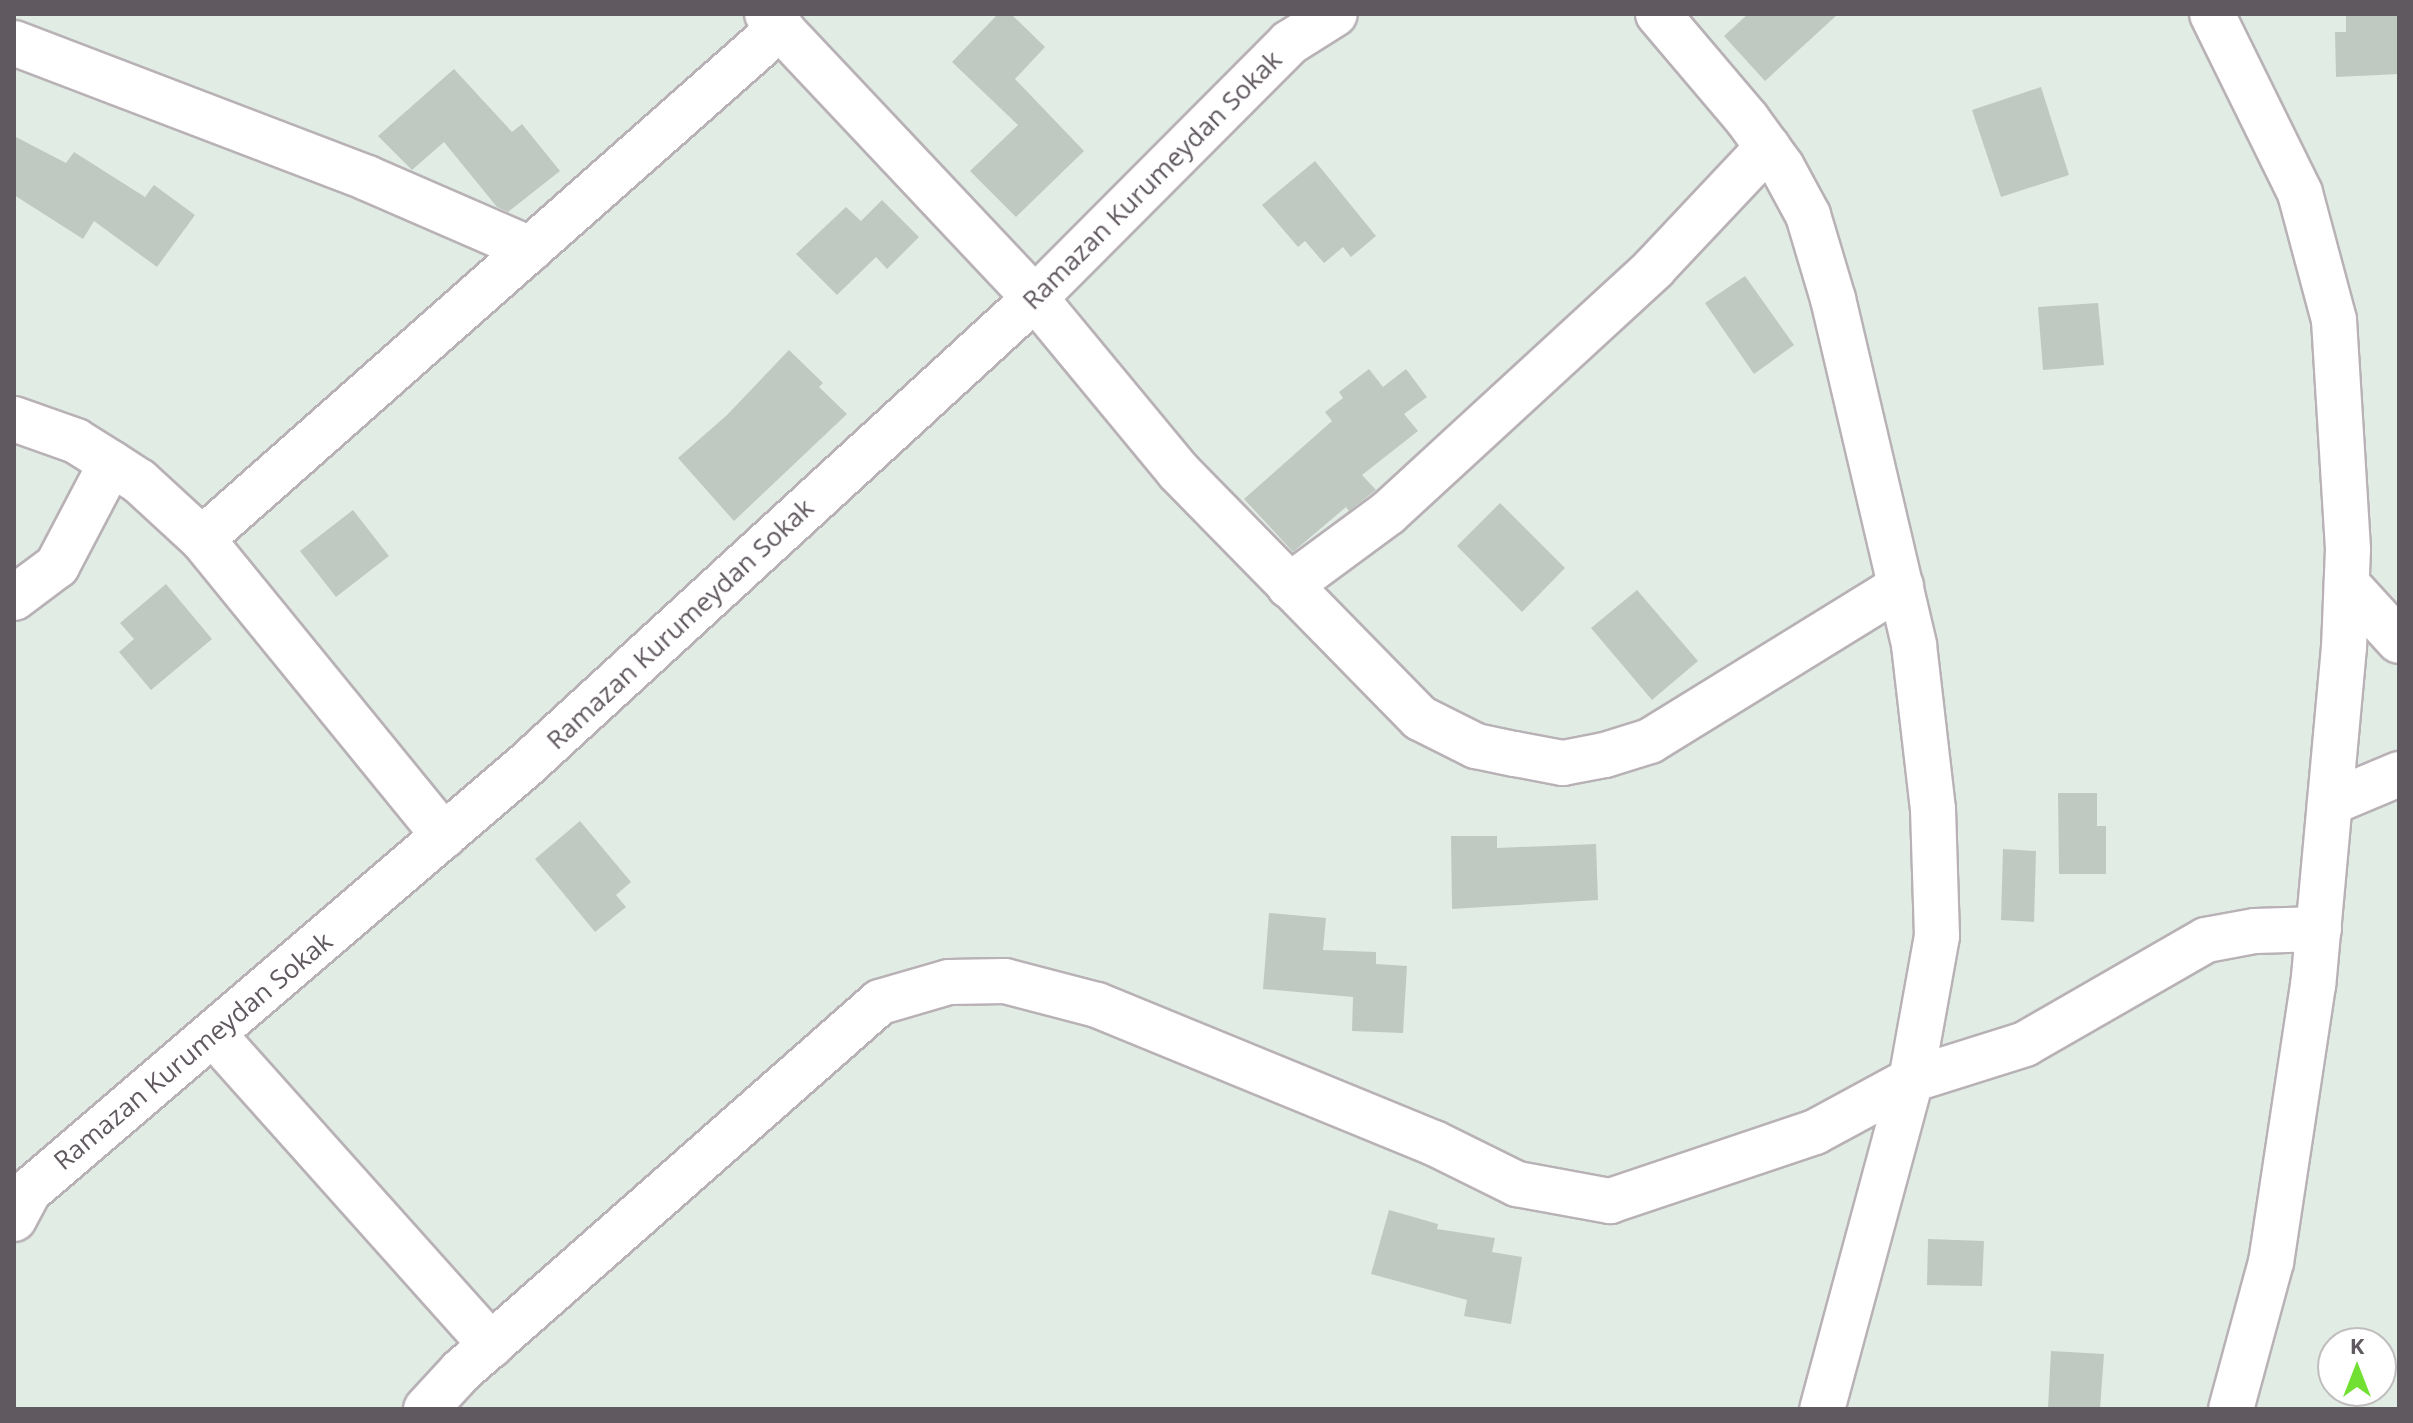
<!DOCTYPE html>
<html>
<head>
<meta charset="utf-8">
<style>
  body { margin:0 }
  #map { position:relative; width:2413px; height:1423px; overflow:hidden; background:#e1ece4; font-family:"Open Sans",sans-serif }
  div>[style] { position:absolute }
  .building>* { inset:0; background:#c0c8c2 }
  .roads { filter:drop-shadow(2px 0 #b8b1b6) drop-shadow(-2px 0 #b8b1b6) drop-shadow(0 2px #b8b1b6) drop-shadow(0 -2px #b8b1b6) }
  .minor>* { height:44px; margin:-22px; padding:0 22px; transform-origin:22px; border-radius:22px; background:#fff }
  span { translate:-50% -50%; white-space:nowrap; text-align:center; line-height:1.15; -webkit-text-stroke:7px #fff; paint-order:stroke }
  .street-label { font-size:26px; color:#615960 }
  .frame { position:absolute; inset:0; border:16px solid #615960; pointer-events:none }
  .north { position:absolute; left:2317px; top:1327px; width:80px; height:80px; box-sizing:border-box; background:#fff; border:2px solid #c0bdbf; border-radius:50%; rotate:0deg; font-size:22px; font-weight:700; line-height:32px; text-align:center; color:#615960 }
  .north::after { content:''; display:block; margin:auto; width:28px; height:36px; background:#72df33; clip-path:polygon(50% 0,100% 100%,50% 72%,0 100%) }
</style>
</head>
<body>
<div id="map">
  <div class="building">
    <div style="clip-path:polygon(998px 14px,1011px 14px,1045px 47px,1015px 79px,1084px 151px,1016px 217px,970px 171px,1018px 125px,952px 62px)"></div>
    <div style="clip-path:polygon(1748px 14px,1838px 14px,1765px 81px,1724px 36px)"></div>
    <div style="clip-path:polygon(2346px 14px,2399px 14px,2399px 74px,2336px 77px,2335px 32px,2346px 32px)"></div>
    <div style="clip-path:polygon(454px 69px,512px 132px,522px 124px,560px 171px,508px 212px,497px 207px,444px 142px,412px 170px,378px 136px)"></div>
    <div style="clip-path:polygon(2041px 87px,2069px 175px,2001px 197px,1972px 110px)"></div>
    <div style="clip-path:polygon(14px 136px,66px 163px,74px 152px,145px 197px,154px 185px,195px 215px,157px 267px,94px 221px,83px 239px,14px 195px)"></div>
    <div style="clip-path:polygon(1315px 161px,1376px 236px,1351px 257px,1343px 247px,1324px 263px,1305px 241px,1298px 247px,1262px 205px)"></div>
    <div style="clip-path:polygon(882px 200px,919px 237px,887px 269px,876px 257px,837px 295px,796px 254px,846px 207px,861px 221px)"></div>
    <div style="clip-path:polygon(1745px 276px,1794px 345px,1754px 374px,1705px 303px)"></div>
    <div style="clip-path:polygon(2098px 303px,2104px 365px,2043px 370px,2038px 307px)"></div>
    <div style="clip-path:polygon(789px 350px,823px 383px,819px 387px,847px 414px,734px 521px,678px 458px,727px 415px)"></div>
    <div style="clip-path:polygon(1369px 369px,1383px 387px,1406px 369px,1427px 397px,1404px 414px,1418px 431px,1362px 475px,1376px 490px,1349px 511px,1346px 507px,1293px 552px,1244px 499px,1332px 421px,1325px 412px,1343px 398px,1339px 392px)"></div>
    <div style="clip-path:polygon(1500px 503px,1565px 568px,1522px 612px,1457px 546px)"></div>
    <div style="clip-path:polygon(353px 510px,389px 556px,336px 597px,300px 551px)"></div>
    <div style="clip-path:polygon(166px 584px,212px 639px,151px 690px,119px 652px,134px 639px,120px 623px)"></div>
    <div style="clip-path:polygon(1637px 590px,1698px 661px,1652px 700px,1591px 628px)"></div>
    <div style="clip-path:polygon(2058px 793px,2097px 793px,2097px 826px,2106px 826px,2106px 874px,2059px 874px)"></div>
    <div style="clip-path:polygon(580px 821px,631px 882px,616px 895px,626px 907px,595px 932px,535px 859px)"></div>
    <div style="clip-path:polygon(1451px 836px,1497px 836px,1497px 848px,1596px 844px,1598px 900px,1452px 909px)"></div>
    <div style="clip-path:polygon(2003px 849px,2036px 851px,2034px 922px,2001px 920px)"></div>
    <div style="clip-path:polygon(1269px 913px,1326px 918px,1323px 950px,1376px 952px,1376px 964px,1407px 966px,1403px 1033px,1352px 1031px,1353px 997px,1263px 989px)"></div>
    <div style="clip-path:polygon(1389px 1210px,1438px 1224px,1437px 1229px,1495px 1238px,1492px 1252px,1522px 1257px,1511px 1324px,1464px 1316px,1467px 1300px,1371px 1274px)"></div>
    <div style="clip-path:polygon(1928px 1239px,1984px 1241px,1982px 1286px,1927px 1285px)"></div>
    <div style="clip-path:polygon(2051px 1351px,2104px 1354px,2100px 1409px,2048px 1409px)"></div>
  </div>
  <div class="roads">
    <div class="minor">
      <div style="left:767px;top:14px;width:390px;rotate:46.7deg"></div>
      <div style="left:1035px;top:298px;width:224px;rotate:50.4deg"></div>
      <div style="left:1178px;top:471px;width:346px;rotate:45.6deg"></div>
      <div style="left:1420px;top:718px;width:63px;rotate:26.6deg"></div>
      <div style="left:1476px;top:746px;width:40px;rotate:12deg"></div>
      <div style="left:1515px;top:754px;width:49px;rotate:10.6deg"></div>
      <div style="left:1563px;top:763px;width:43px;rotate:-10.8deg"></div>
      <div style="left:1605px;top:755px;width:47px;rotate:-17.3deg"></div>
      <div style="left:1650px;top:741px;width:295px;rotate:-31.7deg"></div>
      <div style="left:1658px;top:14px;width:138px;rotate:49.7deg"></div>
      <div style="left:1747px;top:119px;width:59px;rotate:53.9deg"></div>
      <div style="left:1782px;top:167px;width:55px;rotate:61.6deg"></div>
      <div style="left:1808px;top:215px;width:88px;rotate:73.4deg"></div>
      <div style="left:1833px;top:299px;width:355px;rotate:76.8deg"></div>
      <div style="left:1914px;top:645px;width:165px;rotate:83.4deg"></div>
      <div style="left:1933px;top:809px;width:127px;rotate:88.2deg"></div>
      <div style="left:1937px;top:936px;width:146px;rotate:100.2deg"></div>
      <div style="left:1911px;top:1080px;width:341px;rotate:105.1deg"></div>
      <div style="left:2212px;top:14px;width:199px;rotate:63.8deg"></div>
      <div style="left:2300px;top:193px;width:131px;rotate:75deg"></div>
      <div style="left:2334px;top:320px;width:229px;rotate:86.5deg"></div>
      <div style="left:2348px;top:549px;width:98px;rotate:92.3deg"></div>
      <div style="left:2344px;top:647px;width:339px;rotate:95.2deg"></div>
      <div style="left:2313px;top:985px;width:280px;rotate:98.6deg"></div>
      <div style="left:2271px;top:1262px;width:152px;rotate:105.2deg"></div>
      <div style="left:14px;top:43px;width:378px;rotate:20.9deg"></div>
      <div style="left:367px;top:178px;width:178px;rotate:23.5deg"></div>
      <div style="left:14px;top:419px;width:66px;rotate:19.5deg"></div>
      <div style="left:76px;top:441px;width:41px;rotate:32.2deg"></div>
      <div style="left:111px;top:463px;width:33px;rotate:33deg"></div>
      <div style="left:139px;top:481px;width:86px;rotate:42.6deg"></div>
      <div style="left:202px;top:539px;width:383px;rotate:50.8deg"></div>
      <div style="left:202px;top:539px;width:773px;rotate:-41.49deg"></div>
      <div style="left:2347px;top:584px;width:77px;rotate:47.6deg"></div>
      <div style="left:1289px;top:586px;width:123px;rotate:-36.4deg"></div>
      <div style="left:1388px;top:513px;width:362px;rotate:-42.6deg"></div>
      <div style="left:1654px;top:268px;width:166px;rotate:-46.7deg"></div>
      <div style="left:14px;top:598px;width:54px;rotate:-36.7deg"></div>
      <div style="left:57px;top:566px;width:116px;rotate:-62.3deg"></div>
      <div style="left:2330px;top:803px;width:75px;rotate:-22.8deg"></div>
      <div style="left:214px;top:1035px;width:416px;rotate:48.2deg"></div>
      <div style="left:14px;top:1219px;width:32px;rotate:-62deg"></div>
      <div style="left:29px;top:1191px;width:655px;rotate:-40.6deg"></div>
      <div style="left:526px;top:765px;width:691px;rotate:-42.54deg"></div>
      <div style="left:1035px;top:298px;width:360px;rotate:-45.1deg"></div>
      <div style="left:1289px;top:43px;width:54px;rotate:-32.2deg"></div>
      <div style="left:426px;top:1409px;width:52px;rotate:-47.4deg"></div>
      <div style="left:461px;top:1371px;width:558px;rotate:-41.37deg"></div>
      <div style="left:880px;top:1002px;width:72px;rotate:-16.2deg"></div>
      <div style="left:949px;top:982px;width:56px;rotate:-1deg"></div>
      <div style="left:1005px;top:981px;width:95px;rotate:14.6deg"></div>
      <div style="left:1097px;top:1005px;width:364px;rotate:22.3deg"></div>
      <div style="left:1434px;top:1143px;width:93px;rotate:26.3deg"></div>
      <div style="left:1517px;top:1184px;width:95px;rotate:10.4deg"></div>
      <div style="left:1610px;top:1201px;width:216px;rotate:-18.6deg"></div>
      <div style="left:1815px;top:1132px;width:109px;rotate:-28.4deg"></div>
      <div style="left:1911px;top:1080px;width:120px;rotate:-17.5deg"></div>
      <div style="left:2025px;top:1044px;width:209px;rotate:-29.9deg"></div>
      <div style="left:2206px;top:940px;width:50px;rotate:-10.4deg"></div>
      <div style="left:2255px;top:931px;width:64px;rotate:-1.8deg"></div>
    </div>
  </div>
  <div class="street-label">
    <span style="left:1152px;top:180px;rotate:-45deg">Ramazan Kurumeydan Sokak</span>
    <span style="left:680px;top:624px;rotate:-43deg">Ramazan Kurumeydan Sokak</span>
    <span style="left:193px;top:1051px;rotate:-40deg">Ramazan Kurumeydan Sokak</span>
  </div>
  <div class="frame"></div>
  <div class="north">K</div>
</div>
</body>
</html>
